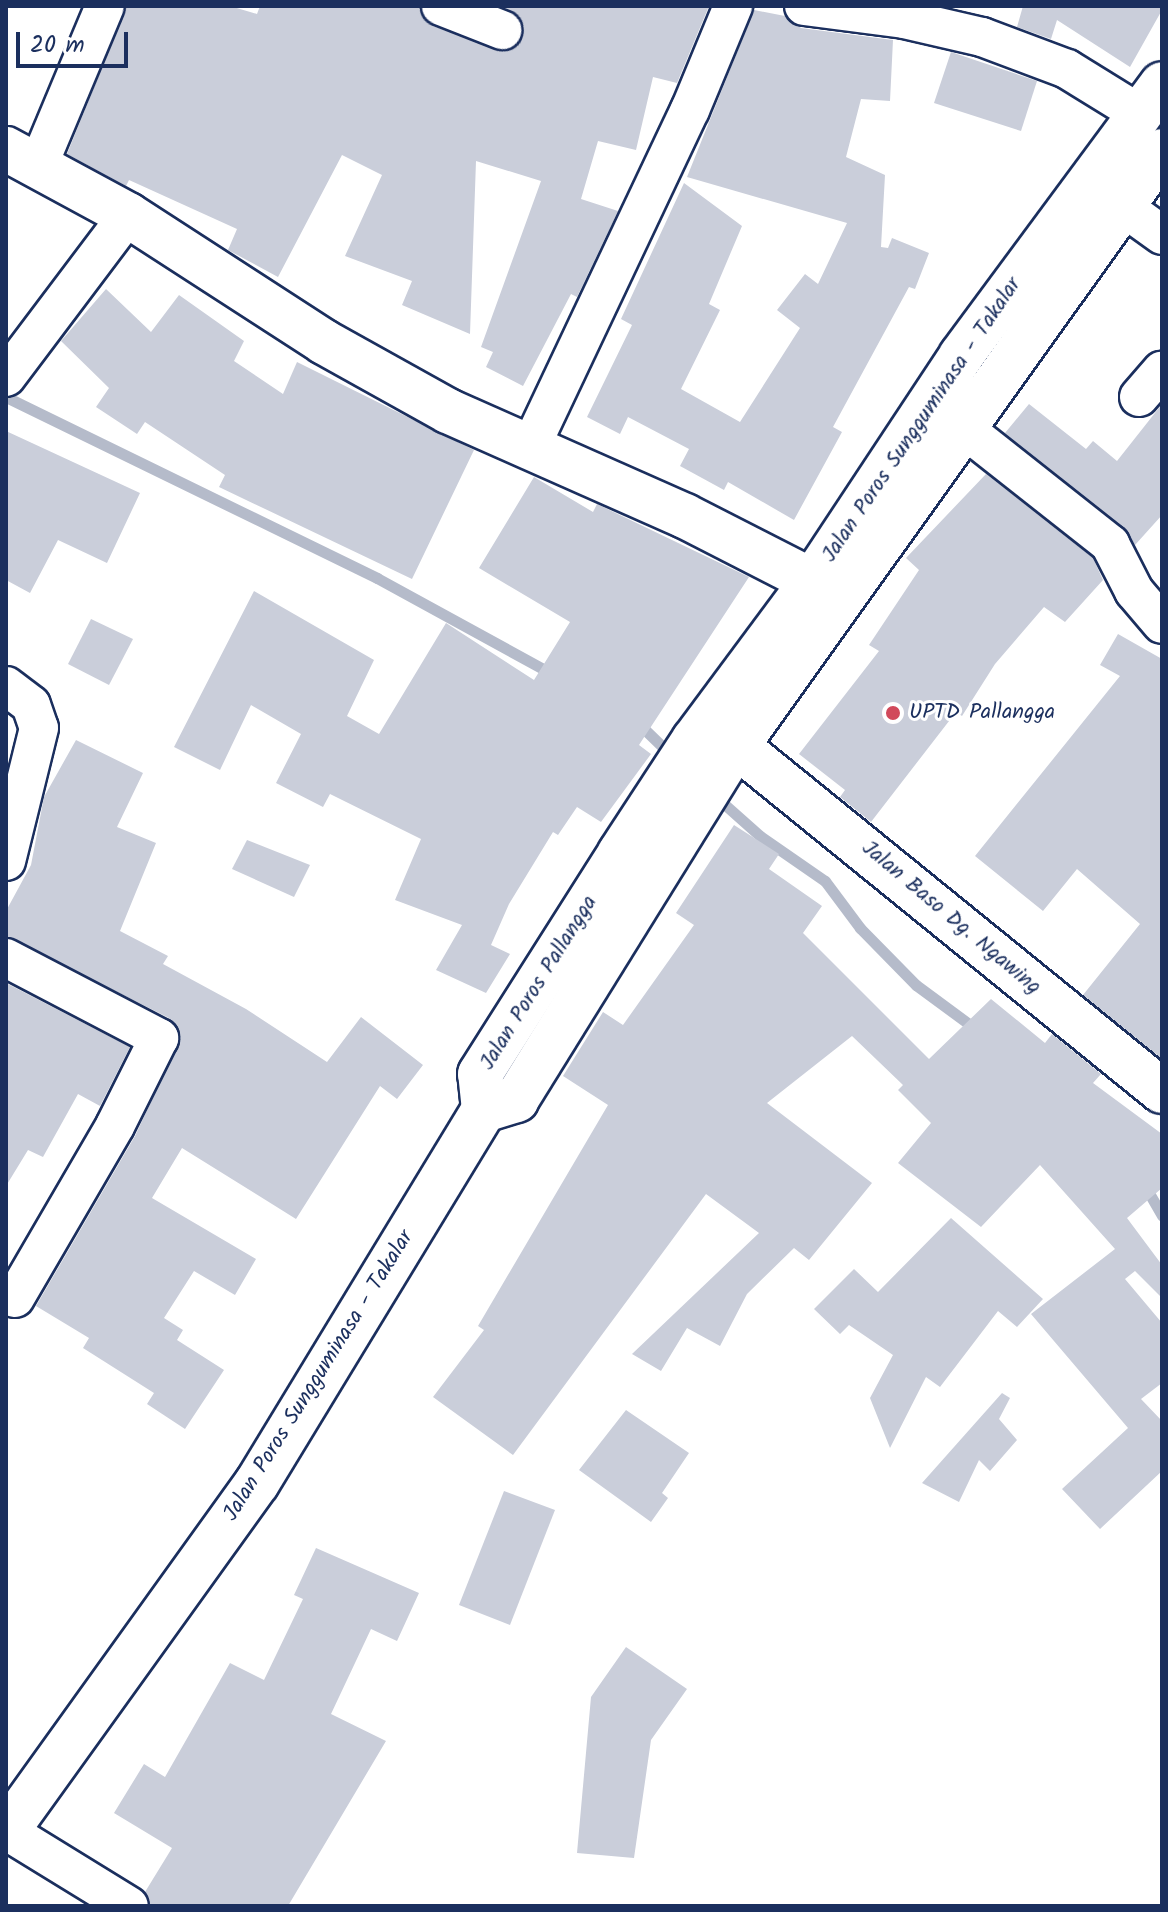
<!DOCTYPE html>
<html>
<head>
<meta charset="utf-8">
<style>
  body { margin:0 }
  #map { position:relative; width:1168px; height:1912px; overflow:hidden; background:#fff; font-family:Kalam,sans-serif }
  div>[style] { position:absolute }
  .stream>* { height:11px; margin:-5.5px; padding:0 5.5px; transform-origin:5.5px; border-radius:5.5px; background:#b5bbca }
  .building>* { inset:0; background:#caceda }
  .roads { filter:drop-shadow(2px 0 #1b2f5e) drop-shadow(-2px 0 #1b2f5e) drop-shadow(0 2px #1b2f5e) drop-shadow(0 -2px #1b2f5e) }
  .street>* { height:38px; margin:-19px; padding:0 19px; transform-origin:19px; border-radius:19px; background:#fff }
  .secondary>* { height:44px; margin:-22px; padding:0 22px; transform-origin:22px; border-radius:22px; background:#fff }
  .primary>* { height:44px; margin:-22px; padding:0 22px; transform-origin:22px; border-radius:22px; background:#fff }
  .highway>* { height:44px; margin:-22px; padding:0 22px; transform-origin:22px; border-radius:22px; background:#fff }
  .dots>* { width:22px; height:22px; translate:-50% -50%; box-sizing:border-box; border:4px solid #fff; border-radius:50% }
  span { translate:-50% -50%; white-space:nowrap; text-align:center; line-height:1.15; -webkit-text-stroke:6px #fff; paint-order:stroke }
  .street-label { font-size:22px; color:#1b2f5e }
  .poi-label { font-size:22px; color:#1b2f5e }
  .left { translate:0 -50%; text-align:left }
  .frame { position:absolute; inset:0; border:8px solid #1b2f5e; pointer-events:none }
  .scale { position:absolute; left:16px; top:32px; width:112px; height:36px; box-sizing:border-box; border:4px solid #1b2f5e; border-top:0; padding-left:10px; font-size:24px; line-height:28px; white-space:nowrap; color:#1b2f5e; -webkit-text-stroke:6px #fff; paint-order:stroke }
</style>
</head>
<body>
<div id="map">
  <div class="stream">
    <div style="left:6px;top:397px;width:413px;rotate:26deg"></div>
    <div style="left:377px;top:578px;width:202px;rotate:28.7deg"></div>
    <div style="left:639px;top:724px;width:46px;rotate:44.1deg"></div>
    <div style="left:714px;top:795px;width:62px;rotate:41.7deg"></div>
    <div style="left:760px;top:836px;width:79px;rotate:34.7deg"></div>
    <div style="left:825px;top:881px;width:59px;rotate:53.3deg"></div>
    <div style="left:860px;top:928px;width:80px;rotate:45.5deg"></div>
    <div style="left:916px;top:985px;width:76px;rotate:36.4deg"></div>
    <div style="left:1145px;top:1186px;width:34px;rotate:60deg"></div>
  </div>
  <div class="building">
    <div style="clip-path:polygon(127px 6px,230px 6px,257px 14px,260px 6px,420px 6px,433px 26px,504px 52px,516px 47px,524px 28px,519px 16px,501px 6px,709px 6px,677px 83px,653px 77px,636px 150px,598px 141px,581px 199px,618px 211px,577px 297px,571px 294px,523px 386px,486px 367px,493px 352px,481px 347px,541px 181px,476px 161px,470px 334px,402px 305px,412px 281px,345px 256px,382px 175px,342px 155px,278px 277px,228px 250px,237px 229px,129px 180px,126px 186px,67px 154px)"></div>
    <div style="clip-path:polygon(1023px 6px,1162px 6px,1162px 10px,1130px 67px,1057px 20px,1051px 39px,1017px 27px)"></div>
    <div style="clip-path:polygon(754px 10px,785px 16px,801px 28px,893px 40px,890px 101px,861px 99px,846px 157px,885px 175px,881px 247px,888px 248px,892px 238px,929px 253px,915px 289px,909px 287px,833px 427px,842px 432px,794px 520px,728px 482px,724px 490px,680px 466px,689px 449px,628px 417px,620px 434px,587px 417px,632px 325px,621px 319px,684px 183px,742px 226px,709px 304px,720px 310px,681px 389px,740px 422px,800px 328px,777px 310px,805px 274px,818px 284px,847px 223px,687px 177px)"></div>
    <div style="clip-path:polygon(951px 52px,1037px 81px,1021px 131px,934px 103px)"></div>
    <div style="clip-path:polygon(106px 289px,151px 332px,179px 295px,244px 341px,234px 361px,283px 394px,297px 362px,474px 450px,412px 579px,219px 487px,225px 475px,145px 422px,137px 434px,96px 407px,109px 388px,61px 341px)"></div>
    <div style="clip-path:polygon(1029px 404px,1086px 449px,1093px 441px,1117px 461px,1162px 404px,1162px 515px,1135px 545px,1124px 527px,1005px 433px)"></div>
    <div style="clip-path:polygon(6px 431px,140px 493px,107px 563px,58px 540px,30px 593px,6px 580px)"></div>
    <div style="clip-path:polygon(986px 474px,1093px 558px,1103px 580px,1065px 622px,1044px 607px,995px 664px,962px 716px,956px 712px,871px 822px,840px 797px,845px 790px,799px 754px,879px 651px,869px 645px,919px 570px,906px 558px)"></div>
    <div style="clip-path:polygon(534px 477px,593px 512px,597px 504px,749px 577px,639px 745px,651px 754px,601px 822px,577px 807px,558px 835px,553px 832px,509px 904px,491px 945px,510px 954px,486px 993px,436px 970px,462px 925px,395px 900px,421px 839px,330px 794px,323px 807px,276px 783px,301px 734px,251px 705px,220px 770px,174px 747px,254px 591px,374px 660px,347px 716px,379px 734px,446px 623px,534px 680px,570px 622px,479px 568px)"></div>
    <div style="clip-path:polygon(91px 619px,133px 639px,109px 685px,68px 664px)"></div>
    <div style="clip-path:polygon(1118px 634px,1162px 659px,1162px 1059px,1083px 995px,1140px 924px,1077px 869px,1043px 911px,975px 856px,1120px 676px,1100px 665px)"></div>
    <div style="clip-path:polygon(76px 740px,143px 773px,117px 827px,156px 843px,120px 931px,168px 956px,163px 964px,246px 1009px,327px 1062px,361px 1017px,423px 1065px,397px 1099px,380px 1086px,296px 1219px,182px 1148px,152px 1198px,256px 1259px,235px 1295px,194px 1271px,164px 1318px,183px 1330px,177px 1340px,224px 1370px,185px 1429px,147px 1404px,154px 1393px,83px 1348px,89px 1338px,36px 1306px,135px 1136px,181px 1038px,169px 1018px,6px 936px,6px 911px,31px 865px,44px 797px)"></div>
    <div style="clip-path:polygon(734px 825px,779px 854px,769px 869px,822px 906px,803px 933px,929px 1059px,991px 999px,1045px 1043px,1052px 1034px,1101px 1074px,1093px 1083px,1162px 1134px,1162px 1188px,1127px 1218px,1162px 1265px,1162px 1298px,1135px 1271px,1125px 1279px,1162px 1323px,1162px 1383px,1141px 1399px,1162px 1421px,1162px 1471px,1100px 1529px,1062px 1489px,1128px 1428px,1031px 1314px,1115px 1249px,1040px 1165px,981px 1227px,898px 1163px,931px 1123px,898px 1090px,903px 1085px,852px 1036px,767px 1103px,872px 1183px,809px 1260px,794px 1248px,747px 1294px,720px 1346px,687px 1328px,661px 1371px,632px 1354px,759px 1233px,706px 1194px,513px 1455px,433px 1397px,484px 1330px,478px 1326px,608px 1105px,563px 1076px,603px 1012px,623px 1025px,694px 925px,676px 913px)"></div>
    <div style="clip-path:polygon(247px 840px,310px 865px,294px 897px,232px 869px)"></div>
    <div style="clip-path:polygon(6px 983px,130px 1047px,100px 1106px,78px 1094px,43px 1157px,28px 1150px,6px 1186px)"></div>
    <div style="clip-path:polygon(951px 1218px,1043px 1299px,1017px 1327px,998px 1311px,940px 1387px,926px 1377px,890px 1448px,870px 1398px,893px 1355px,849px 1325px,840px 1334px,814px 1309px,854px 1269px,878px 1292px)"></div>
    <div style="clip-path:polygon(1002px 1393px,1010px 1398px,999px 1419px,1017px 1440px,990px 1471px,979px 1460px,959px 1502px,922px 1483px)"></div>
    <div style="clip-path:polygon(626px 1410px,689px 1453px,662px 1493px,668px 1498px,651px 1522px,579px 1470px)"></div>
    <div style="clip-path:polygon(504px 1491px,555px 1510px,510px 1625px,459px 1605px)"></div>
    <div style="clip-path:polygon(316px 1548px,419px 1593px,397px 1641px,371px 1629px,331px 1714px,386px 1741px,288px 1906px,151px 1906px,145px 1892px,172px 1848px,114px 1813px,144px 1764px,165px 1777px,230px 1663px,264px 1680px,303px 1599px,294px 1595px)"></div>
    <div style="clip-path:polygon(626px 1647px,687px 1689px,651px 1740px,634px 1858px,577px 1853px,591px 1697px)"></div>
  </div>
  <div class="roads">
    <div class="street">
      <div style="left:441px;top:6px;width:66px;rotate:21.5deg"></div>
      <div style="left:804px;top:6px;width:101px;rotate:7.4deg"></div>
      <div style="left:904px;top:19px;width:80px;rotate:13deg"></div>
      <div style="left:982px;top:37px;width:91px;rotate:20.6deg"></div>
      <div style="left:1067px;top:69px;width:86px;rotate:31.7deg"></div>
      <div style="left:38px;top:166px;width:173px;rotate:-67.3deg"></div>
      <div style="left:1122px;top:206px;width:49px;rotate:35.9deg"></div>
      <div style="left:6px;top:377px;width:203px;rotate:-53deg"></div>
      <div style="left:1139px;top:397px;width:35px;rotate:-49deg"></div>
      <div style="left:962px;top:427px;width:189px;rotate:38.3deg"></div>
      <div style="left:1110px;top:544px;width:53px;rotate:62.9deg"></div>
      <div style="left:1134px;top:591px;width:43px;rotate:49.7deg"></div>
      <div style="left:530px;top:448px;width:374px;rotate:-64.7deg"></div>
      <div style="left:690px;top:110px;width:113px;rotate:-67.5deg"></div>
      <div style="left:6px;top:686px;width:31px;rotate:37deg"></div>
      <div style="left:31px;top:705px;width:24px;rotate:71deg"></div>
      <div style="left:39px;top:728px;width:137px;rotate:103.9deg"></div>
      <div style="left:6px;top:958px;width:173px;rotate:27.6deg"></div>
      <div style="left:159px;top:1038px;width:98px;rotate:116.6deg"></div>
      <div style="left:115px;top:1126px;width:199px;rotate:120.2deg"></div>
      <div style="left:7px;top:1831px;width:143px;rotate:31.6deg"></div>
    </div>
    <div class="secondary">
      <div style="left:6px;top:149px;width:139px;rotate:28.4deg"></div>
      <div style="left:128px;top:215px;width:234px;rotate:32.9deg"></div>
      <div style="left:324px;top:342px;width:142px;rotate:29.1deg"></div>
      <div style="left:448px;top:411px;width:259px;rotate:23.9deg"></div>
      <div style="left:685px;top:516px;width:143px;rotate:27.1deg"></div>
    </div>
    <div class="primary">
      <div style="left:738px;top:747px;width:546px;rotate:39.05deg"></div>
    </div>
    <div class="highway">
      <div style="left:484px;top:1110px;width:36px;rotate:-96deg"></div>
      <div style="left:480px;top:1074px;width:262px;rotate:-57.6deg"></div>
      <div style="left:620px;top:853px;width:135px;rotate:-56.8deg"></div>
      <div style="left:694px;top:740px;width:203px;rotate:-53.4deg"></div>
      <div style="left:815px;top:577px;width:265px;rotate:-56.5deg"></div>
      <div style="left:961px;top:356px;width:338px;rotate:-53.5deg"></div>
      <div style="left:484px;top:1110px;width:34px;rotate:-17deg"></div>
      <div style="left:516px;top:1100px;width:402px;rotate:-58.2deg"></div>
      <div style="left:728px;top:758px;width:746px;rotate:-54.44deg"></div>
      <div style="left:6px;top:1832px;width:430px;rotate:-54.3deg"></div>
      <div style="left:257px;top:1483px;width:437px;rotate:-58.7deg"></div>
    </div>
  </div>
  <div class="dots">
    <div style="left:893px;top:713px;background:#d1495b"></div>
  </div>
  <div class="street-label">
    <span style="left:922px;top:420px;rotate:-56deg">Jalan Poros Sungguminasa - Takalar</span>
    <span style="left:951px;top:918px;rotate:40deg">Jalan Baso Dg. Ngawing</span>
    <span style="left:539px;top:983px;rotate:-58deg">Jalan Poros Pallangga</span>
    <span style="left:319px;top:1376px;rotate:-58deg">Jalan Poros Sungguminasa - Takalar</span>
  </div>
  <div class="poi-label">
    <span class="left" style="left:909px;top:713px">UPTD Pallangga</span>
  </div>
  <div class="frame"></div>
  <div class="scale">20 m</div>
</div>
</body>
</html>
